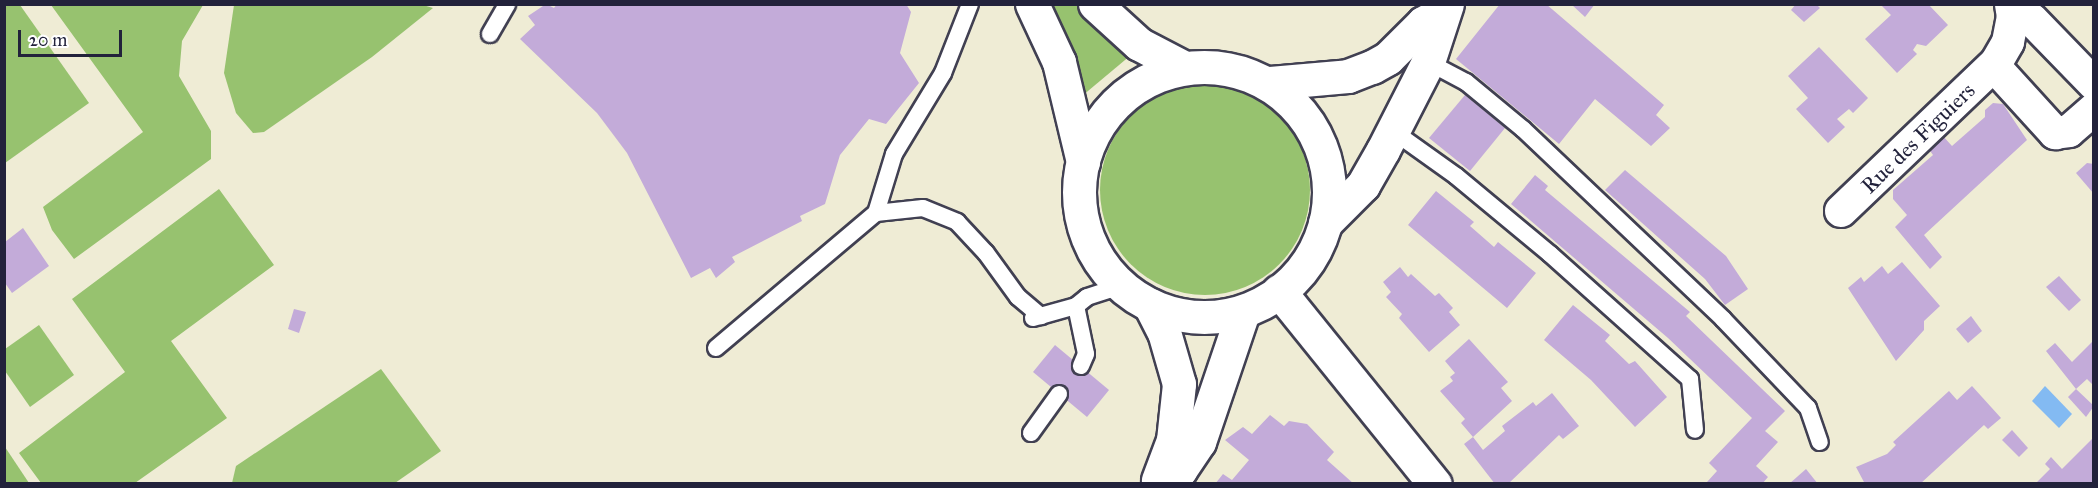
<!DOCTYPE html>
<html>
<head>
<meta charset="utf-8">
<style>
  body { margin:0 }
  #map { position:relative; width:2098px; height:488px; overflow:hidden; background:#efecd5; font-family:"IM FELL Great Primer",serif }
  div>[style] { position:absolute }
  .green>* { inset:0; background:#97c26f }
  .round { border-radius:50% }
  .water>* { inset:0; background:#83baf2 }
  .building>* { inset:0; background:#c3abd9 }
  .roads { filter:drop-shadow(2px 0 #414052) drop-shadow(-2px 0 #414052) drop-shadow(0 2px #414052) drop-shadow(0 -2px #414052) }
  .lane>* { height:16px; margin:-8px; padding:0 8px; transform-origin:8px; border-radius:8px; background:#fff }
  .street>* { height:32px; margin:-16px; padding:0 16px; transform-origin:16px; border-radius:16px; background:#fff }
  .secondary>* { height:33px; margin:-16.5px; padding:0 16.5px; transform-origin:16.5px; border-radius:16.5px; background:#fff }
  .secondary>.ring { margin:-16.5px; padding:0; box-sizing:content-box; background:none; border:33px solid #fff; border-radius:50% }
  span { translate:-50% -50%; white-space:nowrap; text-align:center; line-height:1.15; -webkit-text-stroke:4.5px #fff; paint-order:stroke }
  .street-label { font-size:22px; color:#22223b }
  .frame { position:absolute; inset:0; border:6px solid #22223b; pointer-events:none }
  .scale { position:absolute; left:18px; top:30px; width:104px; height:27px; box-sizing:border-box; border:3px solid #22223b; border-top:0; padding-left:8px; font-size:18px; line-height:21px; white-space:nowrap; color:#22223b; -webkit-text-stroke:4px #fff; paint-order:stroke }
</style>
</head>
<body>
<div id="map">
  <div class="green">
    <div style="clip-path:polygon(5px 4px,20px 5px,89px 103px,5px 163px)"></div>
    <div style="clip-path:polygon(51px 5px,203px 5px,182px 41px,179px 76px,211px 131px,211px 159px,74px 259px,52px 230px,43px 207px,143px 132px)"></div>
    <div style="clip-path:polygon(423px 5px,433px 8px,372px 57px,264px 132px,253px 133px,236px 113px,224px 73px,234px 5px)"></div>
    <div style="clip-path:polygon(1043px 5px,1081px 5px,1131px 55px,1082px 96px)"></div>
    <div class="round" style="left:1100px;top:85px;width:210px;height:210px"></div>
    <div style="clip-path:polygon(219px 189px,274px 265px,171px 341px,227px 418px,135px 483px,41px 483px,19px 453px,125px 372px,72px 299px)"></div>
    <div style="clip-path:polygon(39px 325px,74px 375px,30px 407px,5px 371px,5px 349px)"></div>
    <div style="clip-path:polygon(381px 369px,441px 451px,395px 483px,232px 483px,236px 466px)"></div>
    <div style="clip-path:polygon(4px 447px,5px 447px,29px 483px,5px 483px)"></div>
  </div>
  <div class="water">
    <div style="clip-path:polygon(2045px 386px,2072px 414px,2059px 428px,2032px 401px)"></div>
  </div>
  <div class="building">
    <div style="clip-path:polygon(546px 4px,554px 8px,557px 4px,906px 4px,911px 12px,900px 53px,919px 83px,886px 124px,869px 119px,840px 155px,825px 204px,800px 216px,802px 221px,732px 257px,735px 262px,716px 278px,710px 268px,691px 278px,627px 153px,597px 113px,520px 39px,535px 25px,528px 16px)"></div>
    <div style="clip-path:polygon(1500px 4px,1546px 4px,1664px 105px,1656px 115px,1670px 128px,1651px 146px,1595px 99px,1559px 144px,1456px 59px)"></div>
    <div style="clip-path:polygon(1571px 4px,1595px 4px,1585px 17px)"></div>
    <div style="clip-path:polygon(1796px 4px,1816px 4px,1820px 8px,1804px 22px,1791px 10px)"></div>
    <div style="clip-path:polygon(1880px 4px,1928px 4px,1948px 25px,1926px 46px,1917px 44px,1913px 50px,1917px 54px,1897px 73px,1865px 39px,1891px 15px)"></div>
    <div style="clip-path:polygon(1819px 47px,1868px 98px,1853px 113px,1849px 109px,1837px 119px,1845px 127px,1828px 143px,1796px 109px,1808px 98px,1788px 76px)"></div>
    <div style="clip-path:polygon(1465px 95px,1505px 128px,1470px 171px,1429px 138px)"></div>
    <div style="clip-path:polygon(1993px 103px,2003px 104px,2027px 140px,1924px 235px,1942px 257px,1930px 269px,1895px 227px,1907px 215px,1893px 199px,1893px 190px,1933px 155px,1928px 148px,1942px 135px,1952px 146px,1985px 117px,1985px 110px)"></div>
    <div style="clip-path:polygon(2087px 163px,2094px 164px,2094px 194px,2076px 173px)"></div>
    <div style="clip-path:polygon(1625px 170px,1726px 256px,1748px 289px,1725px 305px,1705px 279px,1605px 190px)"></div>
    <div style="clip-path:polygon(1535px 175px,1548px 186px,1545px 190px,1690px 312px,1686px 316px,1785px 411px,1765px 431px,1778px 442px,1756px 466px,1768px 477px,1762px 484px,1707px 482px,1717px 471px,1709px 463px,1752px 418px,1668px 338px,1511px 204px)"></div>
    <div style="clip-path:polygon(1436px 191px,1474px 222px,1470px 226px,1494px 247px,1498px 242px,1536px 273px,1507px 308px,1408px 225px)"></div>
    <div style="clip-path:polygon(23px 228px,49px 266px,12px 293px,5px 283px,5px 242px)"></div>
    <div style="clip-path:polygon(1902px 262px,1940px 306px,1924px 321px,1924px 330px,1896px 361px,1848px 288px,1861px 277px,1864px 282px,1882px 266px,1888px 274px)"></div>
    <div style="clip-path:polygon(1400px 267px,1408px 277px,1411px 274px,1435px 296px,1439px 293px,1453px 308px,1449px 312px,1460px 325px,1429px 352px,1399px 318px,1402px 314px,1386px 297px,1391px 292px,1383px 282px)"></div>
    <div style="clip-path:polygon(2059px 276px,2081px 300px,2069px 311px,2046px 287px)"></div>
    <div style="clip-path:polygon(1573px 305px,1610px 335px,1605px 341px,1629px 364px,1635px 361px,1667px 397px,1635px 427px,1591px 380px,1544px 340px)"></div>
    <div style="clip-path:polygon(294px 309px,306px 312px,299px 333px,288px 329px)"></div>
    <div style="clip-path:polygon(1971px 316px,1982px 331px,1968px 343px,1956px 329px)"></div>
    <div style="clip-path:polygon(1469px 339px,1508px 382px,1501px 388px,1512px 401px,1473px 437px,1483px 450px,1505px 431px,1502px 426px,1533px 402px,1536px 406px,1552px 393px,1579px 426px,1563px 439px,1559px 435px,1508px 484px,1495px 484px,1464px 444px,1473px 437px,1461px 423px,1465px 419px,1440px 391px,1453px 381px,1450px 377px,1455px 373px,1445px 361px)"></div>
    <div style="clip-path:polygon(2094px 340px,2094px 386px,2087px 379px,2076px 389px,2046px 351px,2055px 343px,2072px 362px)"></div>
    <div style="clip-path:polygon(1055px 345px,1109px 390px,1087px 417px,1033px 372px)"></div>
    <div style="clip-path:polygon(1972px 386px,2001px 418px,1988px 429px,1984px 425px,1920px 484px,1865px 484px,1856px 467px,1887px 454px,1896px 445px,1893px 442px,1949px 391px,1957px 400px)"></div>
    <div style="clip-path:polygon(2076px 389px,2094px 406px,2086px 417px,2068px 397px)"></div>
    <div style="clip-path:polygon(1270px 415px,1284px 426px,1289px 421px,1307px 424px,1334px 452px,1327px 460px,1354px 484px,1215px 484px,1223px 474px,1232px 480px,1249px 460px,1225px 440px,1243px 427px,1252px 434px)"></div>
    <div style="clip-path:polygon(2012px 430px,2028px 448px,2019px 457px,2002px 440px)"></div>
    <div style="clip-path:polygon(2094px 437px,2094px 484px,2035px 484px,2050px 469px,2045px 464px,2051px 457px,2062px 469px)"></div>
    <div style="clip-path:polygon(1806px 469px,1818px 484px,1789px 484px)"></div>
  </div>
  <div class="roads">
    <div class="lane">
      <div style="left:490px;top:34px;width:34px;rotate:-60deg"></div>
      <div style="left:1428px;top:62px;width:43px;rotate:27.8deg"></div>
      <div style="left:1466px;top:82px;width:74px;rotate:39.5deg"></div>
      <div style="left:1523px;top:129px;width:276px;rotate:43.5deg"></div>
      <div style="left:1723px;top:319px;width:123px;rotate:46.3deg"></div>
      <div style="left:1808px;top:408px;width:36px;rotate:71deg"></div>
      <div style="left:1393px;top:131px;width:77px;rotate:35.5deg"></div>
      <div style="left:1456px;top:176px;width:122px;rotate:39.7deg"></div>
      <div style="left:1550px;top:254px;width:188px;rotate:41.8deg"></div>
      <div style="left:1690px;top:379px;width:51px;rotate:84.4deg"></div>
      <div style="left:876px;top:213px;width:47px;rotate:-6.1deg"></div>
      <div style="left:923px;top:208px;width:37px;rotate:22deg"></div>
      <div style="left:957px;top:222px;width:42px;rotate:46.9deg"></div>
      <div style="left:986px;top:253px;width:54px;rotate:54deg"></div>
      <div style="left:1018px;top:297px;width:30px;rotate:40deg"></div>
      <div style="left:1076px;top:306px;width:49px;rotate:78.2deg"></div>
      <div style="left:1086px;top:354px;width:13px;rotate:113deg"></div>
      <div style="left:1033px;top:318px;width:45px;rotate:-15.6deg"></div>
      <div style="left:1076px;top:306px;width:14px;rotate:-39deg"></div>
      <div style="left:1087px;top:297px;width:36px;rotate:-18deg"></div>
      <div style="left:716px;top:348px;width:209px;rotate:-40.2deg"></div>
      <div style="left:876px;top:213px;width:62px;rotate:-73deg"></div>
      <div style="left:894px;top:154px;width:95px;rotate:-58.8deg"></div>
      <div style="left:943px;top:73px;width:74px;rotate:-68.6deg"></div>
      <div style="left:1031px;top:433px;width:48px;rotate:-54.3deg"></div>
    </div>
    <div class="street">
      <div style="left:2013px;top:17px;width:19px;rotate:9deg"></div>
      <div style="left:2032px;top:20px;width:89px;rotate:45.9deg"></div>
      <div style="left:1994px;top:66px;width:91px;rotate:47.7deg"></div>
      <div style="left:2055px;top:133px;width:14px;rotate:-8deg"></div>
      <div style="left:2069px;top:131px;width:33px;rotate:-41deg"></div>
      <div style="left:1841px;top:211px;width:214px;rotate:-43.7deg"></div>
      <div style="left:1996px;top:63px;width:24px;rotate:-60deg"></div>
      <div style="left:2008px;top:42px;width:25px;rotate:-79deg"></div>
      <div style="left:2013px;top:17px;width:13px;rotate:-99deg"></div>
    </div>
    <div class="secondary">
      <div style="left:1032px;top:4px;width:64px;rotate:65deg"></div>
      <div style="left:1059px;top:62px;width:103px;rotate:76.5deg"></div>
      <div style="left:1095px;top:4px;width:59px;rotate:42.3deg"></div>
      <div style="left:1139px;top:44px;width:52px;rotate:27.6deg"></div>
      <div class="ring" style="left:1079px;top:67px;width:217px;height:217px"></div>
      <div style="left:1270px;top:83px;width:78px;rotate:-5.1deg"></div>
      <div style="left:1348px;top:76px;width:26px;rotate:-21deg"></div>
      <div style="left:1372px;top:67px;width:18px;rotate:-29deg"></div>
      <div style="left:1388px;top:58px;width:49px;rotate:-45deg"></div>
      <div style="left:1423px;top:23px;width:23px;rotate:-29deg"></div>
      <div style="left:1325px;top:223px;width:54px;rotate:-45deg"></div>
      <div style="left:1363px;top:185px;width:40px;rotate:-60.3deg"></div>
      <div style="left:1383px;top:150px;width:99px;rotate:-62.9deg"></div>
      <div style="left:1428px;top:62px;width:61px;rotate:-71.9deg"></div>
      <div style="left:1279px;top:291px;width:248px;rotate:51.1deg"></div>
      <div style="left:1150px;top:305px;width:30px;rotate:63deg"></div>
      <div style="left:1164px;top:332px;width:54px;rotate:73.9deg"></div>
      <div style="left:1179px;top:384px;width:56px;rotate:96.1deg"></div>
      <div style="left:1173px;top:440px;width:43px;rotate:110.6deg"></div>
      <div style="left:1163px;top:484px;width:22px;rotate:-39deg"></div>
      <div style="left:1180px;top:470px;width:34px;rotate:-56deg"></div>
      <div style="left:1199px;top:442px;width:137px;rotate:-71.3deg"></div>
    </div>
  </div>
  <div class="street-label">
    <span style="left:1918px;top:138px;rotate:-44deg">Rue des Figuiers</span>
  </div>
  <div class="frame"></div>
  <div class="scale">20 m</div>
</div>
</body>
</html>
